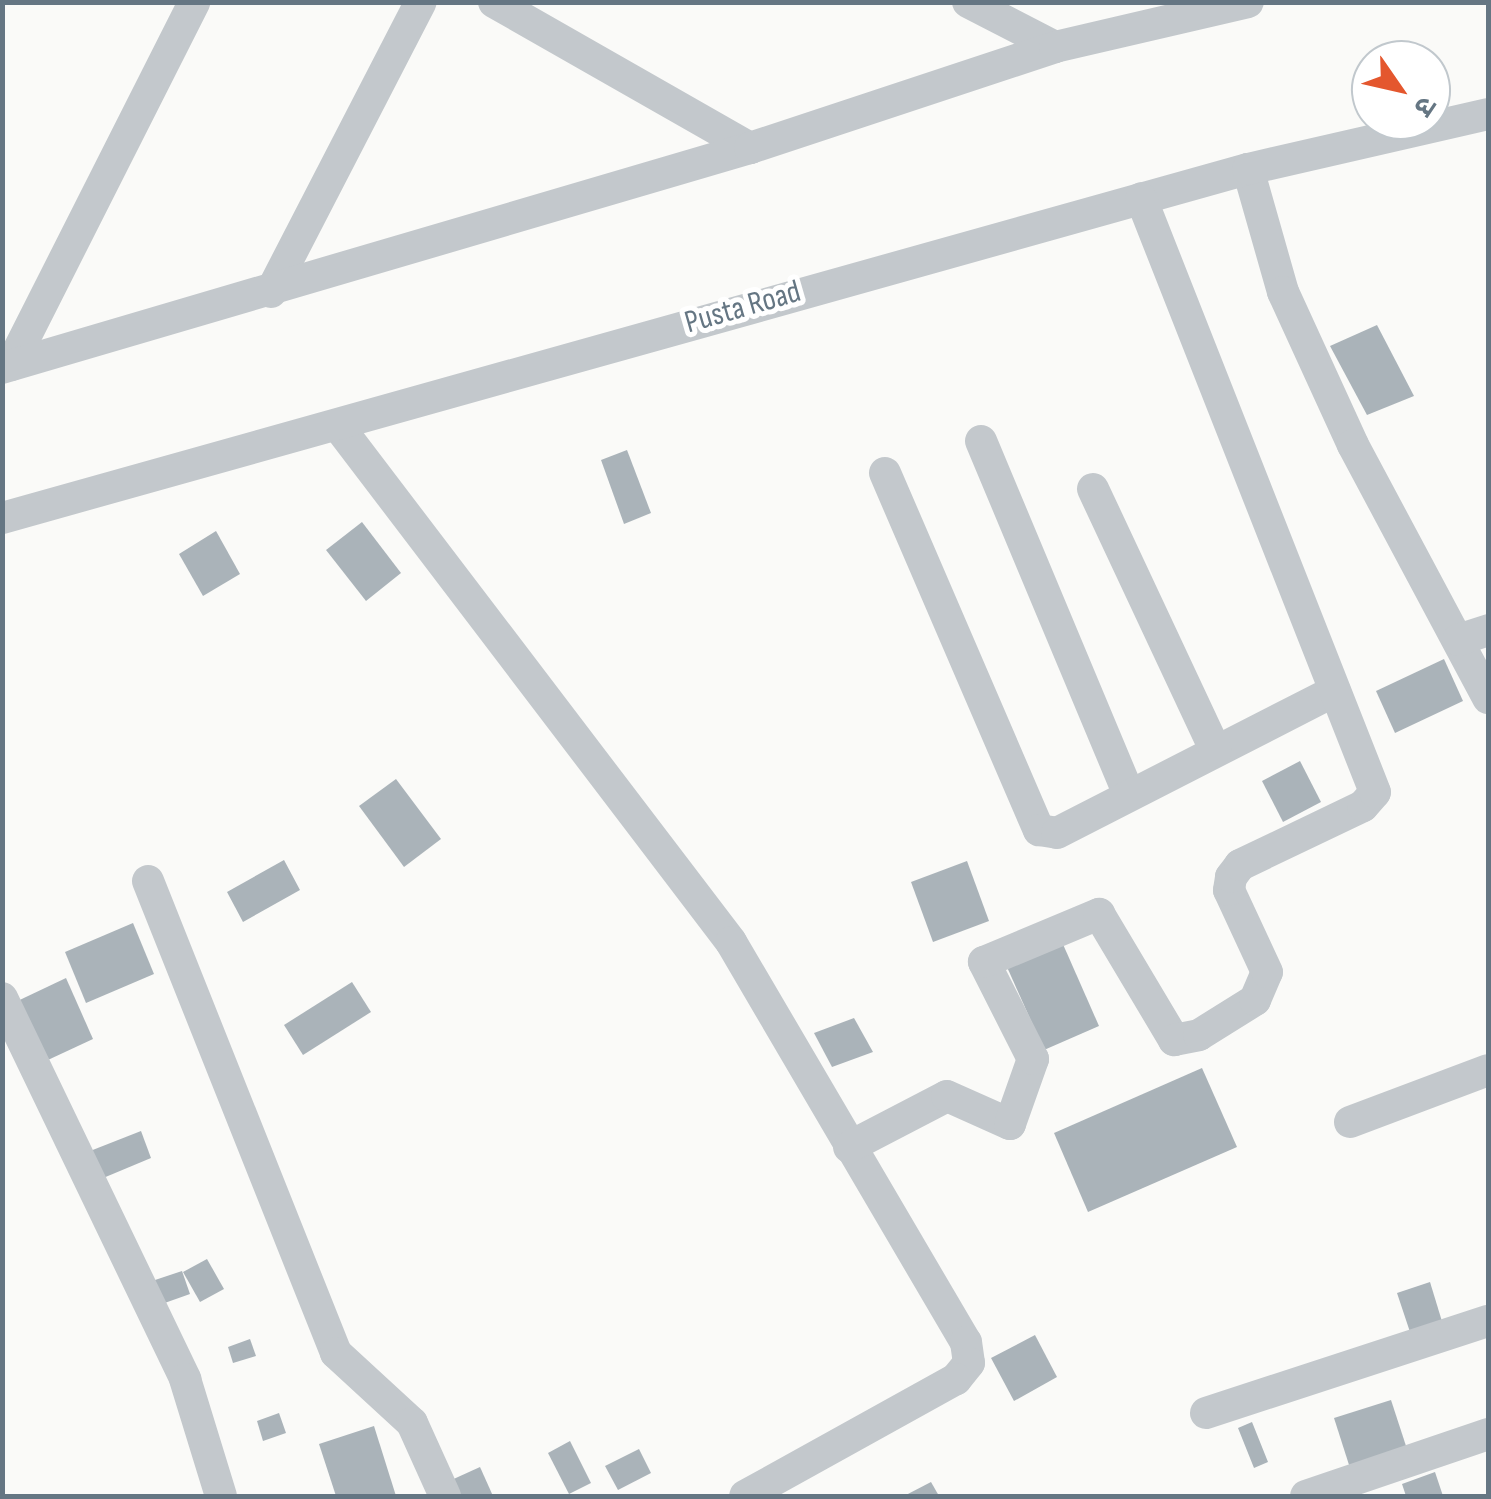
<!DOCTYPE html>
<html>
<head>
<meta charset="utf-8">
<style>
  body { margin:0 }
  #map { position:relative; width:1491px; height:1499px; overflow:hidden; background:#fafaf8; font-family:"Sofia Sans Condensed","Noto Sans Devanagari",sans-serif }
  div>[style] { position:absolute }
  .building>* { inset:0; background:#aab3b9 }
  .minor>* { height:32px; margin:-16px; padding:0 16px; transform-origin:16px; border-radius:16px; background:#c3c8cc }
  span { translate:-50% -50%; white-space:nowrap; text-align:center; line-height:1.15; -webkit-text-stroke:10px #fff; paint-order:stroke }
  .street-label { font-size:32px; color:#657683 }
  .frame { position:absolute; inset:0; border:5px solid #657683; pointer-events:none }
  .north { position:absolute; left:1351px; top:40px; width:100px; height:100px; box-sizing:border-box; background:#fff; border:2px solid #c1c8cd; border-radius:50%; rotate:124deg; font-size:28px; font-weight:700; line-height:40px; text-align:center; color:#657683 }
  .north::after { content:''; display:block; margin:auto; width:35px; height:45px; background:#e4572e; clip-path:polygon(50% 0,100% 100%,50% 72%,0 100%) }
</style>
</head>
<body>
<div id="map">
  <div class="building">
    <div style="clip-path:polygon(1377px 325px,1414px 396px,1367px 415px,1330px 346px)"></div>
    <div style="clip-path:polygon(627px 450px,651px 513px,624px 524px,601px 460px)"></div>
    <div style="clip-path:polygon(362px 522px,401px 573px,366px 601px,326px 550px)"></div>
    <div style="clip-path:polygon(216px 531px,240px 574px,203px 596px,179px 554px)"></div>
    <div style="clip-path:polygon(1444px 659px,1463px 701px,1395px 733px,1376px 691px)"></div>
    <div style="clip-path:polygon(1300px 761px,1321px 802px,1283px 822px,1262px 781px)"></div>
    <div style="clip-path:polygon(396px 779px,441px 839px,404px 867px,359px 806px)"></div>
    <div style="clip-path:polygon(284px 860px,300px 890px,243px 922px,227px 892px)"></div>
    <div style="clip-path:polygon(967px 861px,989px 921px,933px 942px,911px 882px)"></div>
    <div style="clip-path:polygon(133px 923px,154px 974px,86px 1003px,65px 952px)"></div>
    <div style="clip-path:polygon(1062px 942px,1099px 1026px,1044px 1050px,1007px 967px)"></div>
    <div style="clip-path:polygon(66px 978px,93px 1039px,35px 1066px,7px 1006px)"></div>
    <div style="clip-path:polygon(352px 982px,371px 1012px,303px 1055px,284px 1025px)"></div>
    <div style="clip-path:polygon(854px 1018px,873px 1052px,832px 1067px,814px 1033px)"></div>
    <div style="clip-path:polygon(1202px 1068px,1237px 1147px,1088px 1212px,1054px 1133px)"></div>
    <div style="clip-path:polygon(141px 1131px,151px 1158px,96px 1181px,85px 1153px)"></div>
    <div style="clip-path:polygon(207px 1259px,224px 1289px,200px 1302px,183px 1272px)"></div>
    <div style="clip-path:polygon(182px 1271px,190px 1294px,159px 1305px,152px 1281px)"></div>
    <div style="clip-path:polygon(1430px 1282px,1444px 1328px,1412px 1338px,1397px 1293px)"></div>
    <div style="clip-path:polygon(1035px 1335px,1057px 1377px,1014px 1401px,991px 1358px)"></div>
    <div style="clip-path:polygon(250px 1339px,256px 1356px,233px 1363px,228px 1347px)"></div>
    <div style="clip-path:polygon(1391px 1400px,1407px 1449px,1350px 1468px,1334px 1418px)"></div>
    <div style="clip-path:polygon(279px 1413px,286px 1433px,263px 1441px,257px 1421px)"></div>
    <div style="clip-path:polygon(1252px 1422px,1268px 1462px,1254px 1468px,1238px 1428px)"></div>
    <div style="clip-path:polygon(374px 1426px,396px 1496px,336px 1496px,319px 1444px)"></div>
    <div style="clip-path:polygon(570px 1441px,591px 1483px,569px 1494px,548px 1453px)"></div>
    <div style="clip-path:polygon(639px 1449px,651px 1473px,618px 1490px,605px 1466px)"></div>
    <div style="clip-path:polygon(480px 1467px,493px 1496px,454px 1496px,447px 1482px)"></div>
    <div style="clip-path:polygon(1435px 1472px,1443px 1496px,1406px 1496px,1402px 1484px)"></div>
    <div style="clip-path:polygon(931px 1482px,939px 1496px,904px 1496px)"></div>
  </div>
  <div class="minor">
    <div style="left:494px;top:2px;width:295px;rotate:29.7deg"></div>
    <div style="left:968px;top:2px;width:98px;rotate:27.3deg"></div>
    <div style="left:1248px;top:169px;width:128px;rotate:74.1deg"></div>
    <div style="left:1283px;top:292px;width:168px;rotate:65.4deg"></div>
    <div style="left:1353px;top:445px;width:287px;rotate:61.9deg"></div>
    <div style="left:271px;top:292px;width:326px;rotate:-62.7deg"></div>
    <div style="left:11px;top:365px;width:407px;rotate:-63.2deg"></div>
    <div style="left:2px;top:368px;width:780px;rotate:-16.39deg"></div>
    <div style="left:750px;top:148px;width:321px;rotate:-18.3deg"></div>
    <div style="left:1055px;top:47px;width:198px;rotate:-13.1deg"></div>
    <div style="left:339px;top:427px;width:647px;rotate:52.72deg"></div>
    <div style="left:731px;top:942px;width:464px;rotate:59.6deg"></div>
    <div style="left:966px;top:1342px;width:21px;rotate:82deg"></div>
    <div style="left:969px;top:1363px;width:21px;rotate:129deg"></div>
    <div style="left:956px;top:1379px;width:241px;rotate:151deg"></div>
    <div style="left:981px;top:441px;width:384px;rotate:67.3deg"></div>
    <div style="left:885px;top:473px;width:389px;rotate:66.7deg"></div>
    <div style="left:1039px;top:830px;width:18px;rotate:9deg"></div>
    <div style="left:1057px;top:833px;width:312px;rotate:-27.1deg"></div>
    <div style="left:1093px;top:489px;width:289px;rotate:64.9deg"></div>
    <div style="left:2px;top:518px;width:1294px;rotate:-15.65deg"></div>
    <div style="left:1248px;top:169px;width:246px;rotate:-12.9deg"></div>
    <div style="left:1458px;top:640px;width:32px;rotate:-18deg"></div>
    <div style="left:148px;top:881px;width:508px;rotate:68.28deg"></div>
    <div style="left:336px;top:1353px;width:103px;rotate:42.6deg"></div>
    <div style="left:412px;top:1423px;width:80px;rotate:65.7deg"></div>
    <div style="left:2px;top:998px;width:423px;rotate:64.3deg"></div>
    <div style="left:185px;top:1379px;width:122px;rotate:72.9deg"></div>
    <div style="left:1350px;top:1122px;width:147px;rotate:-20.6deg"></div>
    <div style="left:849px;top:1147px;width:110px;rotate:-27.5deg"></div>
    <div style="left:947px;top:1096px;width:69px;rotate:24deg"></div>
    <div style="left:1010px;top:1124px;width:69px;rotate:-70.5deg"></div>
    <div style="left:1033px;top:1059px;width:109px;rotate:-116.8deg"></div>
    <div style="left:984px;top:962px;width:125px;rotate:-22.7deg"></div>
    <div style="left:1099px;top:914px;width:147px;rotate:59.2deg"></div>
    <div style="left:1174px;top:1040px;width:25px;rotate:-11deg"></div>
    <div style="left:1199px;top:1035px;width:66px;rotate:-32deg"></div>
    <div style="left:1255px;top:1000px;width:30px;rotate:-67deg"></div>
    <div style="left:1267px;top:972px;width:90px;rotate:-114.9deg"></div>
    <div style="left:1229px;top:890px;width:13px;rotate:-81deg"></div>
    <div style="left:1231px;top:877px;width:15px;rotate:-53deg"></div>
    <div style="left:1240px;top:865px;width:136px;rotate:-25.6deg"></div>
    <div style="left:1363px;top:806px;width:18px;rotate:-49deg"></div>
    <div style="left:1375px;top:792px;width:638px;rotate:-111.5deg"></div>
    <div style="left:1206px;top:1413px;width:297px;rotate:-18.1deg"></div>
    <div style="left:1306px;top:1496px;width:192px;rotate:-18.8deg"></div>
  </div>
  <div class="street-label">
    <span style="left:743px;top:308px;rotate:-16deg">Pusta Road</span>
  </div>
  <div class="frame"></div>
  <div class="north">उ</div>
</div>
</body>
</html>
